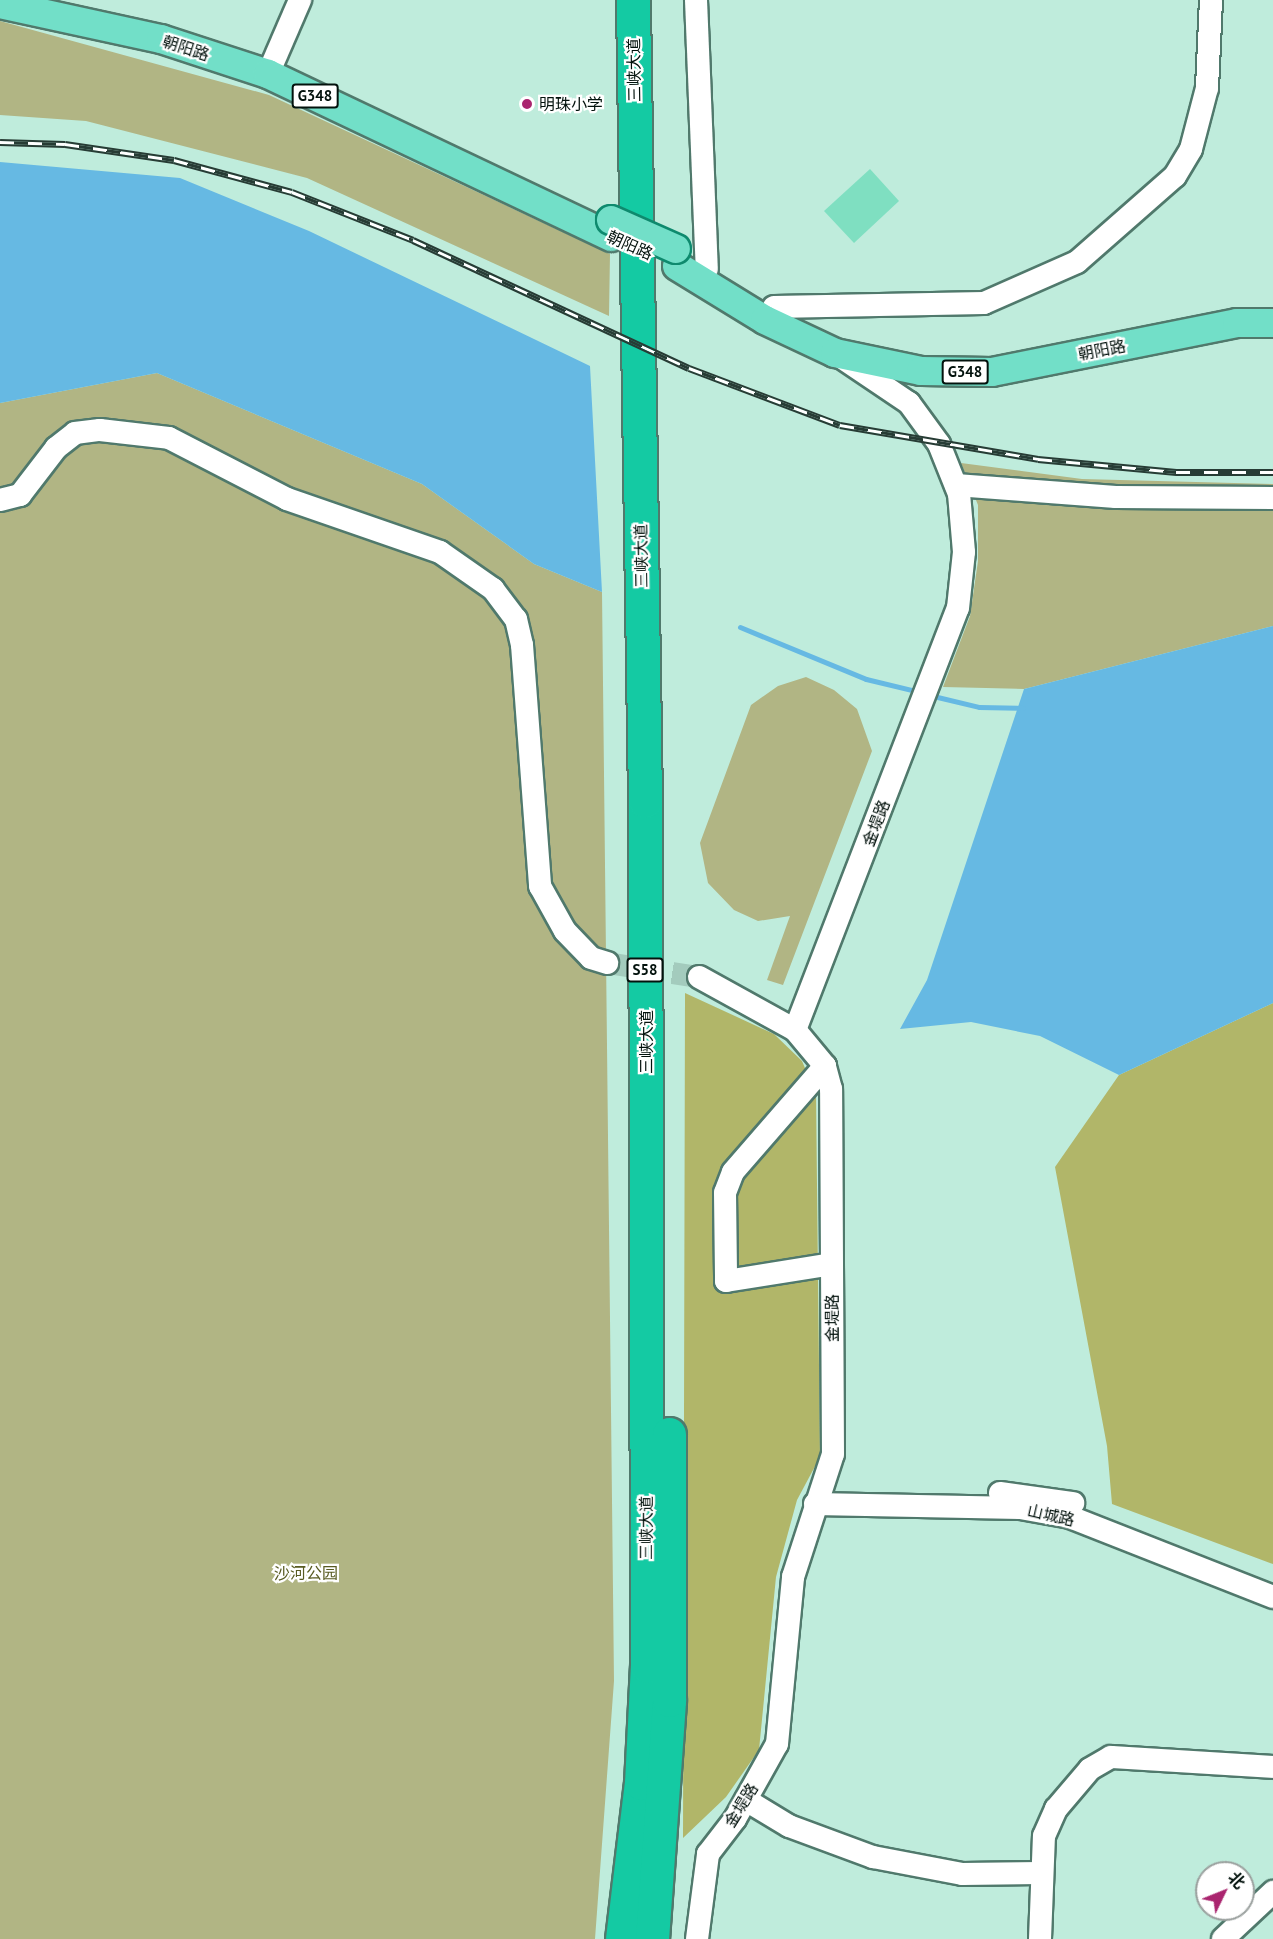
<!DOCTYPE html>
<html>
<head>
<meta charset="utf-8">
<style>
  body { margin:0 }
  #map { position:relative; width:1273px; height:1939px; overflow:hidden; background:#bfecdc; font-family:"PT Sans","Noto Sans SC",sans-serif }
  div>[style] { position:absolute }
  .green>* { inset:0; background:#b1b584 }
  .forest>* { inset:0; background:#b1b669 }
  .water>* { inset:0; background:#66b9e3 }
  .stream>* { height:5px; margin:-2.5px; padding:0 2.5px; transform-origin:2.5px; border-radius:2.5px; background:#66b9e3 }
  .building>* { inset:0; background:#7fdfc1 }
  .minor-tunnel>* { height:22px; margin-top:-11px; transform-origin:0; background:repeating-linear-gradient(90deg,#a3cbbd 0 22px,transparent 0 33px) }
  .roads { filter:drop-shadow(2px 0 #50796c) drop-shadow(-2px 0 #50796c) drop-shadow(0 2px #50796c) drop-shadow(0 -2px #50796c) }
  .minor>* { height:22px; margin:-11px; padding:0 11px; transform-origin:11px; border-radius:11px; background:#fff }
  .major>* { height:28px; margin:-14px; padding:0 14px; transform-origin:14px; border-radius:14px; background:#72dfc8 }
  .highway>* { height:33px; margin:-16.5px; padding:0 16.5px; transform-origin:16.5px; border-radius:16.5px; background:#14caa3 }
  .rail>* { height:7px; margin-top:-3.5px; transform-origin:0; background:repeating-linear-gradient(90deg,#fff 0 14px,#273c35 0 28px); box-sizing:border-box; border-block:2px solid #273c35 }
  .bridges { filter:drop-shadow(2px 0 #0e8a6e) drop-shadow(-2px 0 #0e8a6e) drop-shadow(0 2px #0e8a6e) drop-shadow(0 -2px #0e8a6e) }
  .major-bridge>* { height:28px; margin:-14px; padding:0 14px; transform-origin:14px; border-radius:14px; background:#72dfc8 }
  .dots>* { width:16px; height:16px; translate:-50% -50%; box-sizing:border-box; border:3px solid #fff; border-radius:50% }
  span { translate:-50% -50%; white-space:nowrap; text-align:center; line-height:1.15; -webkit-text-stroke:4.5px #fff; paint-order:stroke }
  .shield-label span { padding:2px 4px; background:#fff; border:2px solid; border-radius:4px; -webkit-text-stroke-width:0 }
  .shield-label { font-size:15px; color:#03120d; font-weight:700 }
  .street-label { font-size:16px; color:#03120d }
  .poi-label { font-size:16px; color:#03120d }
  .left { translate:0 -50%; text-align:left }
  .park-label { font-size:16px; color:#585b22 }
  .north { position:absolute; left:1195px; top:1861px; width:60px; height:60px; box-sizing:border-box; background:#fff; border:2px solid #9aa09e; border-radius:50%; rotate:47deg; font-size:16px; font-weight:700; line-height:24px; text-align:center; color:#03120d }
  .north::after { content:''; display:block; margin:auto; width:21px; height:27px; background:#aa256f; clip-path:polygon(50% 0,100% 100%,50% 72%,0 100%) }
</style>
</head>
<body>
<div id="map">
  <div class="green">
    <div style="clip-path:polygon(0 21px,269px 95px,610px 254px,609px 316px,307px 178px,86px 121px,0 115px)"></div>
    <div style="clip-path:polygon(157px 373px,422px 484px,534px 564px,602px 592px,614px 1681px,595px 1939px,0 1939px,0 403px)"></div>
    <div style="clip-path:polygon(961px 463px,1082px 479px,1273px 484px,1273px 626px,1024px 689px,943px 687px,970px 616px,978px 561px,978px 505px)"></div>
    <div style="clip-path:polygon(806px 677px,834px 690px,857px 709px,872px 751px,783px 985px,767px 980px,790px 916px,758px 921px,734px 910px,708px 883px,700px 843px,751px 705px,778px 686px)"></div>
  </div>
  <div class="forest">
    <div style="clip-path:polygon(685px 993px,774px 1034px,802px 1061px,816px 1094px,820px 1457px,797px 1500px,776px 1577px,759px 1750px,726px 1797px,683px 1838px)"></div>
    <div style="clip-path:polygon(1273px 1003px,1273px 1564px,1112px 1504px,1107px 1446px,1055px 1167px,1119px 1075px)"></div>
  </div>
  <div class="water">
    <div style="clip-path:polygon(0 162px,180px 178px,309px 231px,590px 366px,602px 592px,534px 564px,422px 484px,157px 373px,0 403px)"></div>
    <div style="clip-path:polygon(1273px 626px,1273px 1003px,1119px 1075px,1040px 1036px,971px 1022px,900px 1029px,927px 980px,1024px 689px)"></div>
  </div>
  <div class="stream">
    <div style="left:740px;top:627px;width:136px;rotate:22.4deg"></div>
    <div style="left:866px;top:679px;width:56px;rotate:13.5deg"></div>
    <div style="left:929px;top:695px;width:51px;rotate:13.5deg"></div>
    <div style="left:979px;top:707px;width:44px;rotate:1.3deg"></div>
  </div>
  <div class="building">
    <div style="clip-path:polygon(870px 169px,899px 201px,854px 243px,824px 211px)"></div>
  </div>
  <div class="minor-tunnel">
    <div style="left:607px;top:963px;width:93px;rotate:8.7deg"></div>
  </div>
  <div class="roads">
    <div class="minor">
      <div style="left:696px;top:0;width:269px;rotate:87.7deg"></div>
      <div style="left:268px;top:74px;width:81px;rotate:-66.6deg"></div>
      <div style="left:774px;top:307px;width:210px;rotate:-1.1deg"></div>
      <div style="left:984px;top:303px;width:102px;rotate:-23.8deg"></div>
      <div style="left:1077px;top:262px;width:130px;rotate:-41.3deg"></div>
      <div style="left:1175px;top:176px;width:31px;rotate:-59deg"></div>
      <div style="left:1191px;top:149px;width:63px;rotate:-75.3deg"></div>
      <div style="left:1207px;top:88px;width:88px;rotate:-87.4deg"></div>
      <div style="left:956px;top:485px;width:160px;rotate:4.3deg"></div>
      <div style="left:1116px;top:497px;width:157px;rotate:0.4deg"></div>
      <div style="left:0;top:500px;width:21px;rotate:-14deg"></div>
      <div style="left:20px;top:495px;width:59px;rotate:-52.5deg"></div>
      <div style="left:56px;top:448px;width:24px;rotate:-38deg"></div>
      <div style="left:75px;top:433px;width:25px;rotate:-7deg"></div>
      <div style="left:100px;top:430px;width:69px;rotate:6.6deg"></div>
      <div style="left:169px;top:438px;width:133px;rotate:27.3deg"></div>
      <div style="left:287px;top:499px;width:162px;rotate:19.1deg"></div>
      <div style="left:440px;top:552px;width:65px;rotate:34.9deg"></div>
      <div style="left:493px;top:589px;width:38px;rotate:53deg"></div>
      <div style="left:516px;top:619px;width:27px;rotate:77deg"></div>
      <div style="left:522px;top:645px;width:242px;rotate:85.7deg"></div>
      <div style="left:540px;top:886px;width:51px;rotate:60.9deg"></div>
      <div style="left:565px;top:931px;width:37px;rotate:46deg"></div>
      <div style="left:591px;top:958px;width:17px;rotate:17deg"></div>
      <div style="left:699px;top:977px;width:110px;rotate:28.9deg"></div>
      <div style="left:825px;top:1066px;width:140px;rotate:131deg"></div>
      <div style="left:733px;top:1172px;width:22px;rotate:111deg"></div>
      <div style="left:725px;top:1193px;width:88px;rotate:89.3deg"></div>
      <div style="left:726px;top:1281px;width:107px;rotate:-9.1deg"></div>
      <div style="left:1000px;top:1493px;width:74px;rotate:7.8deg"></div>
      <div style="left:815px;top:1504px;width:205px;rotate:1.1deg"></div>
      <div style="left:1020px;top:1508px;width:51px;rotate:10.2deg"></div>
      <div style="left:1070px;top:1517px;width:218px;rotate:21.5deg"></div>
      <div style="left:746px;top:1800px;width:50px;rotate:31.2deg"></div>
      <div style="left:789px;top:1826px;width:90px;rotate:20.3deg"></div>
      <div style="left:873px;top:1857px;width:91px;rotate:10.8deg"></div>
      <div style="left:962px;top:1874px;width:78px;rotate:-0.7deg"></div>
      <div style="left:697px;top:1939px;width:86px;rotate:-82.6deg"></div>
      <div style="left:708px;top:1854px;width:44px;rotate:-52.4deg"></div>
      <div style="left:735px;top:1819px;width:86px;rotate:-60.8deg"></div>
      <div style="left:777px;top:1744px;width:168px;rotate:-84.5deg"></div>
      <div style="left:793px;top:1577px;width:129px;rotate:-72deg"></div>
      <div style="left:833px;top:1454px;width:365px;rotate:-90.3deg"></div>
      <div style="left:831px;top:1089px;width:24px;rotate:-105deg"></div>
      <div style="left:825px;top:1066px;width:47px;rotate:-129.8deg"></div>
      <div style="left:795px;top:1030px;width:452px;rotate:-68.9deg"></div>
      <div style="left:958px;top:608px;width:56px;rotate:-83.9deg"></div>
      <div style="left:964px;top:552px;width:58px;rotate:-94.9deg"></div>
      <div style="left:959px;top:494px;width:54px;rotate:-111.8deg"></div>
      <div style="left:939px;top:444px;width:51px;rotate:-126.2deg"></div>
      <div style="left:909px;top:403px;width:82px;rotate:-145.9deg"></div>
      <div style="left:1040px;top:1939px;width:103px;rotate:-87.8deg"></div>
      <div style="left:1044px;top:1836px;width:30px;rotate:-66deg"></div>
      <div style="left:1056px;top:1809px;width:52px;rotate:-49.6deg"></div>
      <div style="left:1090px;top:1769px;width:24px;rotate:-30deg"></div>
      <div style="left:1111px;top:1757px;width:162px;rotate:3.5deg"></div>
      <div style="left:1223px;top:1939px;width:69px;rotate:-43.2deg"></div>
    </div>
    <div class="major">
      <div style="left:0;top:4px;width:165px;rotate:12.3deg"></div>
      <div style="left:161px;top:39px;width:113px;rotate:18.1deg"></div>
      <div style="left:268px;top:74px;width:380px;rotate:25.4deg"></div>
      <div style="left:677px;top:266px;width:103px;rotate:31.5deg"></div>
      <div style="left:765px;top:320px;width:77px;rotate:25.2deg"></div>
      <div style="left:835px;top:353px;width:88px;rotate:11.8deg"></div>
      <div style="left:921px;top:371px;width:71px;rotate:0.8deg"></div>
      <div style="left:992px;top:372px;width:250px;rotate:-11.3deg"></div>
      <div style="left:1237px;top:323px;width:36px"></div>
    </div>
    <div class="highway">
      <div style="left:622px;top:1939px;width:157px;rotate:-83.1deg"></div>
      <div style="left:641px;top:1783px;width:117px;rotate:-87.1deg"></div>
      <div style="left:647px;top:1666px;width:865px;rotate:-90.13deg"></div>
      <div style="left:645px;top:801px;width:801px;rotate:-90.86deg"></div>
      <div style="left:652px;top:1939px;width:240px;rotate:-85.9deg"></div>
      <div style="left:669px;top:1700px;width:266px;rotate:-90deg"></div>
    </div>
  </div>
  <div class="rail">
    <div style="left:0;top:142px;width:65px;rotate:1.8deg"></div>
    <div style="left:65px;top:144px;width:110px;rotate:8.4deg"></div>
    <div style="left:174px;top:160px;width:122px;rotate:15.2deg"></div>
    <div style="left:292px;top:192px;width:130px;rotate:21.6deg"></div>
    <div style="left:413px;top:240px;width:304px;rotate:24.9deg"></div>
    <div style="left:689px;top:368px;width:161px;rotate:20.7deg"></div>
    <div style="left:840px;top:425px;width:201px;rotate:9.7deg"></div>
    <div style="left:1038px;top:459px;width:139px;rotate:5.4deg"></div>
    <div style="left:1176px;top:472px;width:97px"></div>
  </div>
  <div class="bridges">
    <div class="major-bridge">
      <div style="left:611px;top:220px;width:71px;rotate:24deg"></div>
    </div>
  </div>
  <div class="dots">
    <div style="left:527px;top:104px;background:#aa256f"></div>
  </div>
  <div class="shield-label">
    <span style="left:315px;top:96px">G348</span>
    <span style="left:965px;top:372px">G348</span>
    <span style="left:645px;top:970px">S58</span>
  </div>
  <div class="street-label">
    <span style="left:186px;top:48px;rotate:18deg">朝阳路</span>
    <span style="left:634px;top:70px;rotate:-91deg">三峡大道</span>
    <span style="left:630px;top:245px;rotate:24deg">朝阳路</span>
    <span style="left:1102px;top:350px;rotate:-11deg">朝阳路</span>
    <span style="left:641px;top:556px;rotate:-91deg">三峡大道</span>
    <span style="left:876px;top:823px;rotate:-69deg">金堤路</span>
    <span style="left:646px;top:1042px;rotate:-90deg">三峡大道</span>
    <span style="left:832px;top:1318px;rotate:-90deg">金堤路</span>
    <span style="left:1051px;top:1515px;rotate:13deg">山城路</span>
    <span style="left:646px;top:1528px;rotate:-90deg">三峡大道</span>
    <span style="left:741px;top:1805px;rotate:-58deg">金堤路</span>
  </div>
  <div class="poi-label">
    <span class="left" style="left:539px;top:104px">明珠小学</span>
  </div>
  <div class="park-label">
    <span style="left:306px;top:1573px">沙河公园</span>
  </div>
  <div class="north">北</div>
</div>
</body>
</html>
